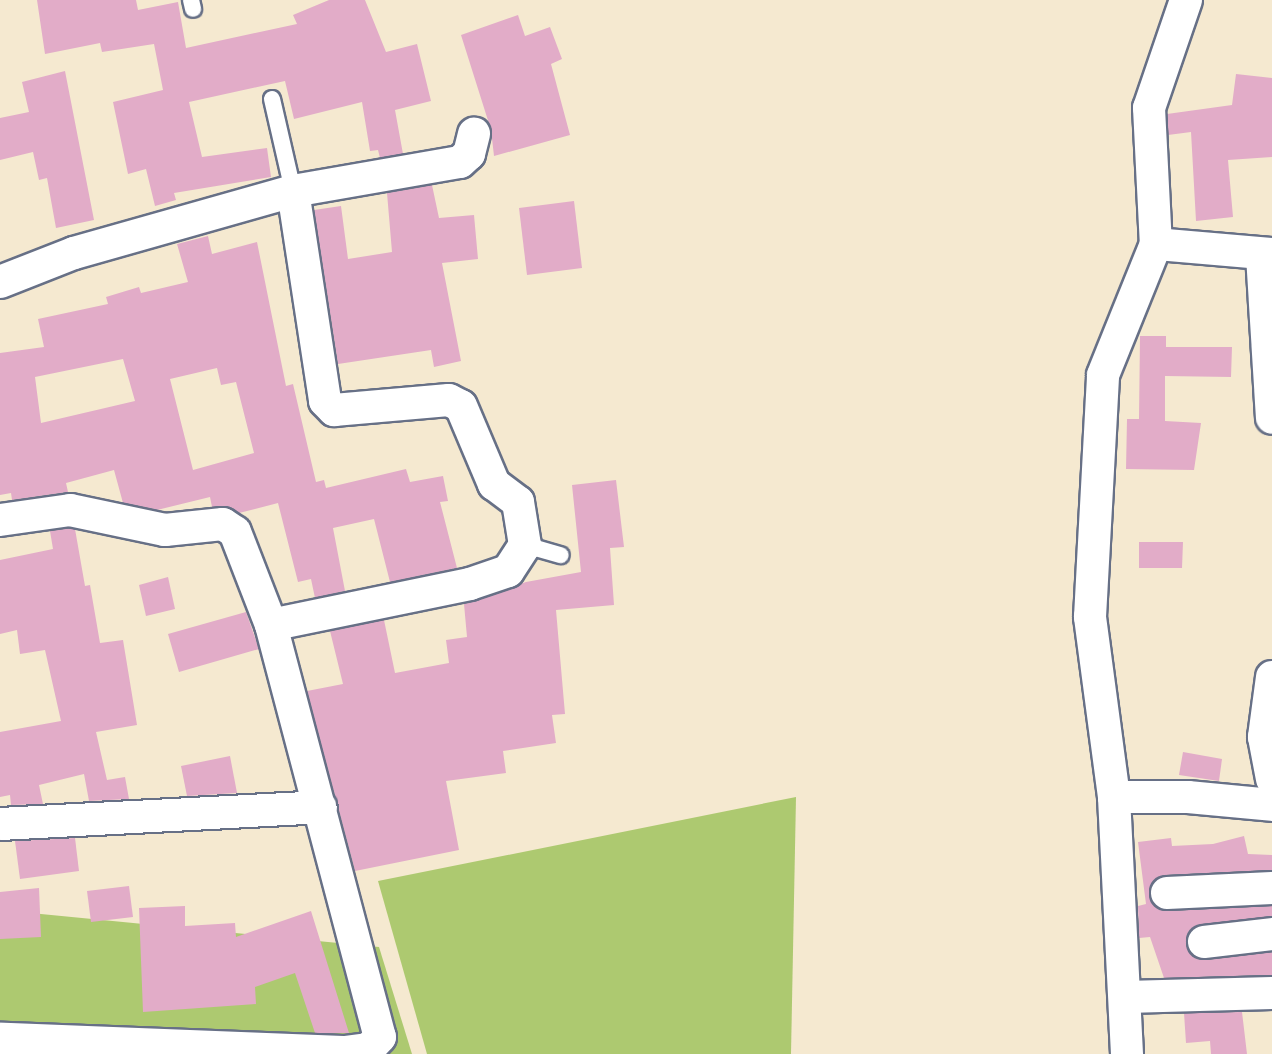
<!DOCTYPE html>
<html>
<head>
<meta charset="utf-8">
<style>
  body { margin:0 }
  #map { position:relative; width:1272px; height:1054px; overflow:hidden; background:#f5e9d0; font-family:Delius,sans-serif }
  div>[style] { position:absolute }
  .green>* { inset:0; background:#adc970 }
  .building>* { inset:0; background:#e2acc8 }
  .roads { filter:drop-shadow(2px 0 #677086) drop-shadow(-2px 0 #677086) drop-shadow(0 2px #677086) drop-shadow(0 -2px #677086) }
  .lane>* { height:16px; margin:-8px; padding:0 8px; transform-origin:8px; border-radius:8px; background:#fff }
  .street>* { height:32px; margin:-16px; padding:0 16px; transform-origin:16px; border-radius:16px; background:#fff }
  span { translate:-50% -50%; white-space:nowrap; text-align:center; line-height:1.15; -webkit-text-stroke:4.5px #fcf5e5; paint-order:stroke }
</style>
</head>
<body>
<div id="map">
  <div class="green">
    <div style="clip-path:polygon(796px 797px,791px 1054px,427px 1054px,378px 881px)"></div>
    <div style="clip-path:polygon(0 910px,379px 947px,412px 1054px,0 1054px)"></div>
  </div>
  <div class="building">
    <div style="clip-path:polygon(37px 0,136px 0,138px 10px,178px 2px,186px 48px,297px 24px,293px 15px,329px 0,365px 0,386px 52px,417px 44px,431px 101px,395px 110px,403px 154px,380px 158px,378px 150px,370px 151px,362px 102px,294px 119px,285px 81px,189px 102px,202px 157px,267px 148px,271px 177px,174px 193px,176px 200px,155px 206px,146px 169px,128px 174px,113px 102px,163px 90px,154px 44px,102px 52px,100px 43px,45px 54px)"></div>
    <div style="clip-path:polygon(518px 15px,525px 36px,550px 27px,562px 59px,551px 64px,570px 135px,494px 156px,491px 130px,461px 35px)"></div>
    <div style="clip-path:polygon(65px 71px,94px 220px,56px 228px,47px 178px,39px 180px,33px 152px,0 160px,0 118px,29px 112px,22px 82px)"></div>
    <div style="clip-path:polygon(1236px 74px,1272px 78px,1272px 157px,1228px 160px,1233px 217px,1196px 221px,1191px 132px,1168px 135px,1167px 114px,1232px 105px)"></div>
    <div style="clip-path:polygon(432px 185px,439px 218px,474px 215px,478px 259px,442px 263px,461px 361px,434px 367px,431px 350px,338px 364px,314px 210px,341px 206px,348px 259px,392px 252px,387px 193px)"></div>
    <div style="clip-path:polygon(574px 201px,582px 268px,527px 275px,519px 208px)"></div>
    <div style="clip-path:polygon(evenodd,208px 236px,212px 254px,257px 242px,286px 386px,293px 384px,316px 482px,324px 480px,326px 488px,406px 469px,410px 482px,443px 476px,448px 501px,440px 502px,457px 568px,390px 582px,374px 519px,333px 528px,345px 591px,315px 598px,311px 579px,298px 582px,278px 503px,239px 513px,212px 507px,210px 497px,157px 510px,123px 503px,114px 470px,66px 483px,68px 492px,12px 500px,11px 493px,0 495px,0 353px,44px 347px,38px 319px,108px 304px,106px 297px,139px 287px,141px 293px,188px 282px,177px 244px,208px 236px,123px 359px,135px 401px,41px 423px,35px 377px,123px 359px,208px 236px,217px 368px,221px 385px,236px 382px,254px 453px,193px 470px,170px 379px,217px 368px)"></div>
    <div style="clip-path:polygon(1140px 336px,1166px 336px,1166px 347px,1232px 347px,1231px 377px,1165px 376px,1165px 421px,1201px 423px,1194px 470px,1126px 469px,1127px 419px,1139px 419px)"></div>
    <div style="clip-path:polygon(616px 480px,624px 547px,610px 548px,614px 605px,556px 610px,565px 714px,552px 715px,556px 743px,503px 751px,506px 773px,446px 781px,459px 850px,355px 871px,307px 691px,343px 684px,330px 631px,384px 620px,395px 673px,449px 663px,446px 640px,467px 637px,464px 604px,526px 582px,581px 572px,572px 485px)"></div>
    <div style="clip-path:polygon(69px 528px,75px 529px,85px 586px,90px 585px,100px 643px,123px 640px,137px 725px,96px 732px,107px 780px,125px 777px,129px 799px,89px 801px,84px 774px,39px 785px,43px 804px,11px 805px,10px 795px,0 797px,0 732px,61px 721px,45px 650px,20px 654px,17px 630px,0 634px,0 560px,53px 549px,50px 531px)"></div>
    <div style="clip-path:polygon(1139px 542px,1183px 542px,1182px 568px,1139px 568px)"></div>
    <div style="clip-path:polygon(168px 577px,175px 609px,146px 616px,139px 585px)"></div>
    <div style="clip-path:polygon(246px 612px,259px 649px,179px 672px,168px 634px)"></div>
    <div style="clip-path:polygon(1183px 752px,1222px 759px,1219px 781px,1179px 775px)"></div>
    <div style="clip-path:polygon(230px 756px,237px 793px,187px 796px,181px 766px)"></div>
    <div style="clip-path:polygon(1244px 836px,1248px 854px,1272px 855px,1272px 870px,1166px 875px,1151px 884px,1149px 894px,1158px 909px,1167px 911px,1272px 906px,1272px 916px,1194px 927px,1186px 944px,1190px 953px,1206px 960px,1272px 952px,1272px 975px,1164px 978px,1150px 937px,1139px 938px,1138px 906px,1146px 904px,1138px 842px,1171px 838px,1172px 846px,1213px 844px)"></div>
    <div style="clip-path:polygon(75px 838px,79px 871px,20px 879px,15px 841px)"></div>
    <div style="clip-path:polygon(129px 886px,133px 917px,91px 922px,87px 891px)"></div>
    <div style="clip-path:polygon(39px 888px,41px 937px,0 939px,0 892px)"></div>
    <div style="clip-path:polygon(185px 906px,185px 926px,235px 923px,236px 937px,311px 911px,349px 1033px,315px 1033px,295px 973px,255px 987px,256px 1004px,143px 1012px,139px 908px)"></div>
    <div style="clip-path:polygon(1242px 1012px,1247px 1054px,1211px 1054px,1210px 1041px,1186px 1043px,1184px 1013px)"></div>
  </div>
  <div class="roads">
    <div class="lane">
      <div style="left:191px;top:0;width:9px;rotate:77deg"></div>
      <div style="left:272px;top:99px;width:94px;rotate:77.1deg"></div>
      <div style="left:525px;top:545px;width:37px;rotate:16deg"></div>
    </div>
    <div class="street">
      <div style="left:1186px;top:0;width:114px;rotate:108.9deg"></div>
      <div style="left:1149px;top:108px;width:136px;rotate:87.1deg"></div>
      <div style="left:1156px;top:244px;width:116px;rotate:4.9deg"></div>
      <div style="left:293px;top:191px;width:169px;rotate:-9.9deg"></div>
      <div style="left:460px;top:162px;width:12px;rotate:-42deg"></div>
      <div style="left:469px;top:154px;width:21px;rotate:-76deg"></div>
      <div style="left:1262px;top:255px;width:163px;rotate:86.5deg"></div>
      <div style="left:0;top:282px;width:79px;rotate:-21.4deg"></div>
      <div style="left:74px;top:253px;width:228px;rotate:-15.8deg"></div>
      <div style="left:293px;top:191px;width:212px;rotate:81.3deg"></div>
      <div style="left:325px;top:401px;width:13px;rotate:45deg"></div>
      <div style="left:334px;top:410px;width:115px;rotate:-5deg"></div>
      <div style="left:449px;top:400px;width:13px;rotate:27deg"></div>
      <div style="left:461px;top:406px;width:85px;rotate:67.1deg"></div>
      <div style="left:494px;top:484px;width:30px;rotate:37deg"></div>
      <div style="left:518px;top:502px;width:44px;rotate:80.8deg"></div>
      <div style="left:525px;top:545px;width:31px;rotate:123deg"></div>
      <div style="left:508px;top:571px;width:40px;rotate:161.1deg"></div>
      <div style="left:470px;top:584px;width:203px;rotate:168.4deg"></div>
      <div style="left:0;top:520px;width:71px;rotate:-8.1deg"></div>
      <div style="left:70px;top:510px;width:97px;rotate:11.9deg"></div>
      <div style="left:165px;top:530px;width:58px;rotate:-5.9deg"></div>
      <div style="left:223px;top:524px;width:14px;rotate:34deg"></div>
      <div style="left:235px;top:532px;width:100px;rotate:68.8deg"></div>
      <div style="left:271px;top:625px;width:426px;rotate:75.2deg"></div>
      <div style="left:380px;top:1037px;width:16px;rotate:133deg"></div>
      <div style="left:369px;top:1049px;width:23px;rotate:173deg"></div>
      <div style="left:346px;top:1052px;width:346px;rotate:-177.8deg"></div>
      <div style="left:1272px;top:677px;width:61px;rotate:97.6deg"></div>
      <div style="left:1264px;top:737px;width:43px;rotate:79.2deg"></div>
      <div style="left:1114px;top:797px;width:74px"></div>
      <div style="left:1188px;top:797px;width:84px;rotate:5.4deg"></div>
      <div style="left:0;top:824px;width:321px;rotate:-3deg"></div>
      <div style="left:1167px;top:893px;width:105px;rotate:-2.7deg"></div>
      <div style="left:1204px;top:942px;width:68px;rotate:-6.7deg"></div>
      <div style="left:1126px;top:997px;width:146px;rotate:-1.6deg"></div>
      <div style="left:1127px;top:1054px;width:257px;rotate:-92.9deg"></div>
      <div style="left:1114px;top:797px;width:182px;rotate:-97.6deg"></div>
      <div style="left:1090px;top:617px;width:242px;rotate:-86.9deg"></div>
      <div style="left:1103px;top:375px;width:141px;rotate:-68deg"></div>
    </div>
  </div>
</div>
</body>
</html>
